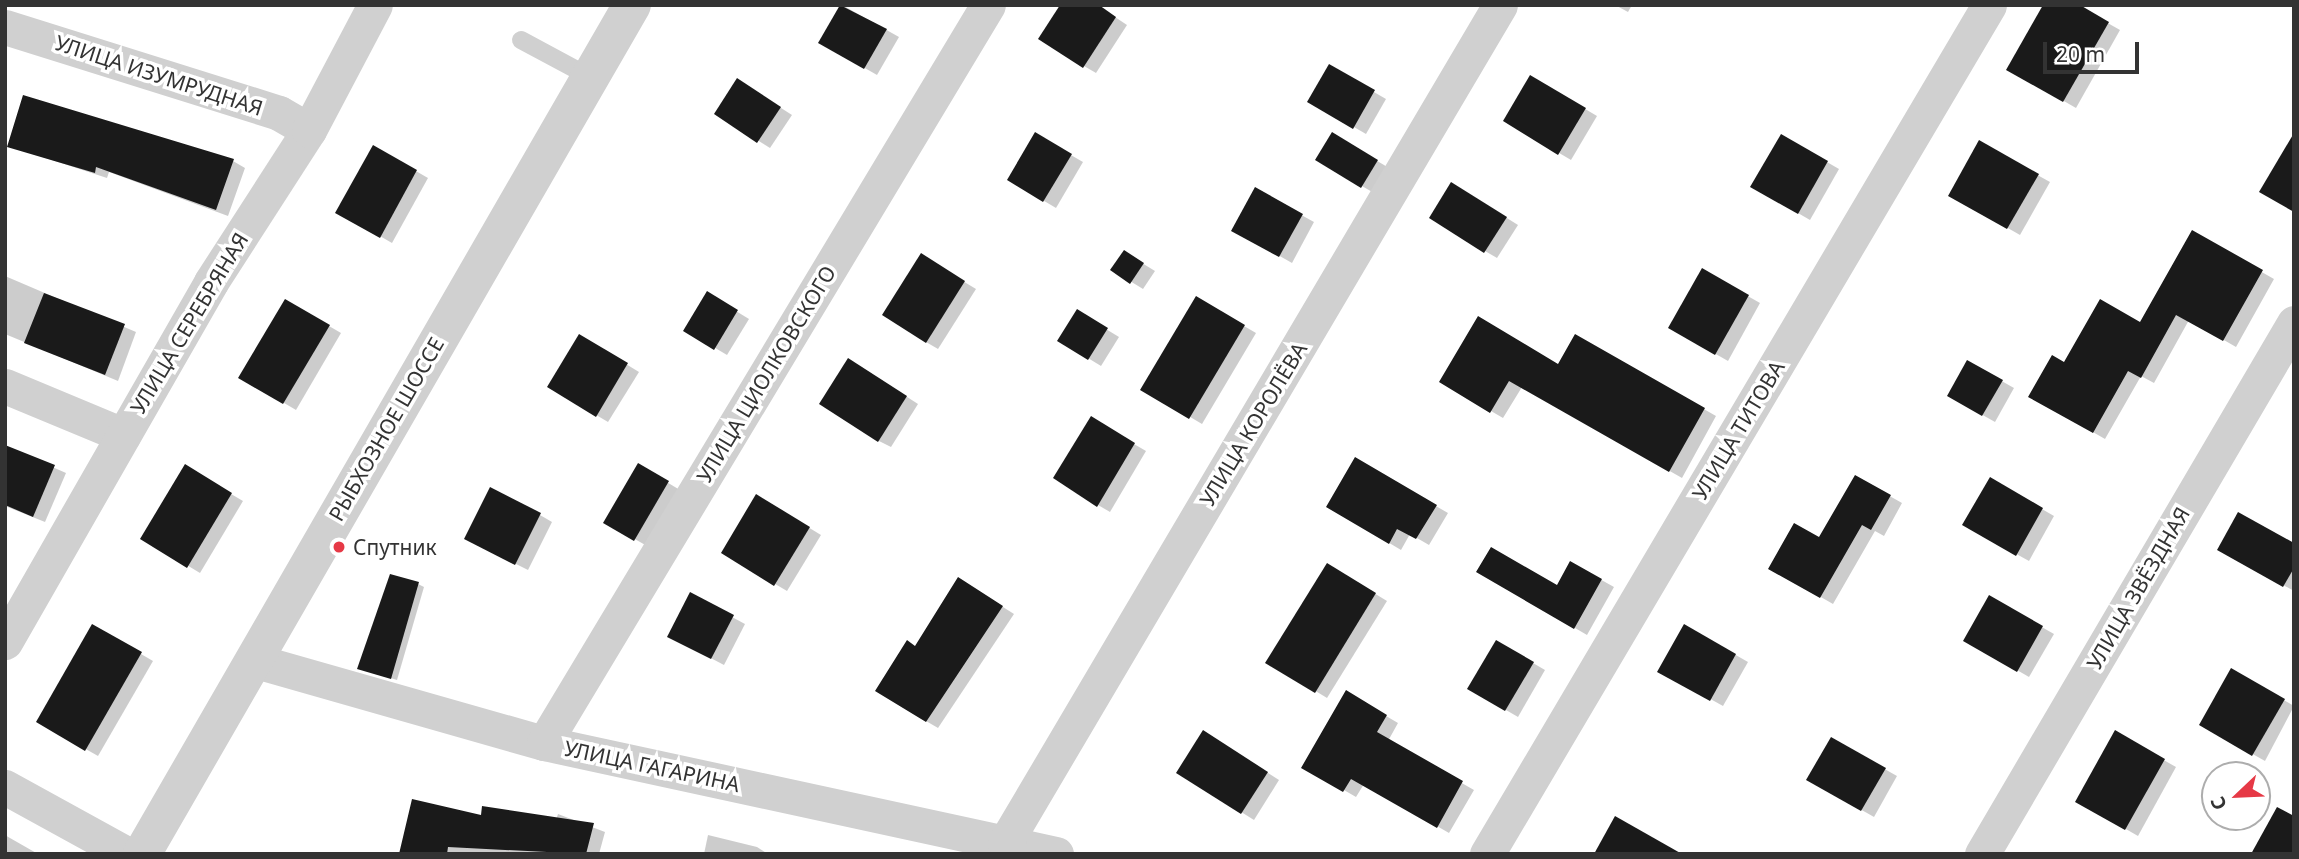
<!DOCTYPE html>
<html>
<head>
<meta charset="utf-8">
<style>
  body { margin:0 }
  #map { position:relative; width:2299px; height:859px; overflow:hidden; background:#fff; font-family:"Noto Sans",sans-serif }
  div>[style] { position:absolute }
  .shadow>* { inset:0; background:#0003 }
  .building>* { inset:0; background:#1a1a1a }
  .service>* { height:18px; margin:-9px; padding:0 9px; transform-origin:9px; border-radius:9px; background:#d0d0d0 }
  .minor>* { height:35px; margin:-17.5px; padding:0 17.5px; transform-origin:17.5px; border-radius:17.5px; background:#d0d0d0 }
  .tertiary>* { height:38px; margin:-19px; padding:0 19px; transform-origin:19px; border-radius:19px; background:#d0d0d0 }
  .dots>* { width:19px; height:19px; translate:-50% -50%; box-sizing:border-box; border:4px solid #fff; border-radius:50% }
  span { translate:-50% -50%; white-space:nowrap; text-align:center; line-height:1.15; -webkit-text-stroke:7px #fff; paint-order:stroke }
  .street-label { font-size:21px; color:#333 }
  .poi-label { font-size:21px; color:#333 }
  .left { translate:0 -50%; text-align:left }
  .frame { position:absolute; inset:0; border:7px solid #333; pointer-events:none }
  .north { position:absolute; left:2201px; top:761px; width:70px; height:70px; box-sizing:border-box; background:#fff; border:2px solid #adadad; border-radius:50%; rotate:247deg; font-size:19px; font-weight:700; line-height:28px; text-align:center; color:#333 }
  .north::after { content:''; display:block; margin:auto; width:24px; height:32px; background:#e63946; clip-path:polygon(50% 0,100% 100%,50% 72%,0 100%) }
  .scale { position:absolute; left:2043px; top:42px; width:96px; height:32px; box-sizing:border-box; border:4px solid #333; border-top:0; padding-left:9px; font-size:21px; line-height:24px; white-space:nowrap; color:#333; -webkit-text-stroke:5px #fff; paint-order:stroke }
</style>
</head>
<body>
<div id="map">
  <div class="shadow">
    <div style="clip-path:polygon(842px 5px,899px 37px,877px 75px,821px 43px)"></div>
    <div style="clip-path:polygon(1097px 5px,1127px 25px,1096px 73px,1084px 66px)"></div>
    <div style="clip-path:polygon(1615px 5px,1632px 5px,1628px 12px)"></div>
    <div style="clip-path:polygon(2076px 5px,2120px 30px,2076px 108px,2008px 69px)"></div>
    <div style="clip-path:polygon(1329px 66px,1386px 99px,1366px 134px,1309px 101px)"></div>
    <div style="clip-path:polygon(1531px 77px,1597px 116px,1571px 160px,1505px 121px)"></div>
    <div style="clip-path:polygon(750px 88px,792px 115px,770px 148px,716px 114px)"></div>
    <div style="clip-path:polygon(1332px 134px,1389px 168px,1374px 193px,1317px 160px)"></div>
    <div style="clip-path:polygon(1036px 135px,1083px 162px,1056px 208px,1009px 180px)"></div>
    <div style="clip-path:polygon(1782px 136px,1839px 169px,1810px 220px,1753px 187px)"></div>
    <div style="clip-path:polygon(1980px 143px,2050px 182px,2020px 235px,1950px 195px)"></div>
    <div style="clip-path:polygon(9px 146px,233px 161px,245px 168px,228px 216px,109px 172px,107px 178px)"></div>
    <div style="clip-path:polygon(374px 147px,428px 178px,392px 243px,338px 212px)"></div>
    <div style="clip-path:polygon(1256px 190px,1314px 222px,1292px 263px,1234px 230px)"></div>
    <div style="clip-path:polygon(1464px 191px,1518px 225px,1497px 258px,1485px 251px)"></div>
    <div style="clip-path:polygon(2193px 233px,2274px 279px,2236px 347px,2189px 320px,2154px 383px,2141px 376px,2105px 439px,2030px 396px,2065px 364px,2141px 325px)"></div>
    <div style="clip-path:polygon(1124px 252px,1155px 271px,1143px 289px,1112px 270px)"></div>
    <div style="clip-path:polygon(933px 263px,976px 289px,938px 349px,926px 342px)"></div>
    <div style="clip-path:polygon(1702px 270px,1760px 303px,1728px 361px,1670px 328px)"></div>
    <div style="clip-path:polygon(5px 276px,136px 332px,118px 381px,5px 334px)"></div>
    <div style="clip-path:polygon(708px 294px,749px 319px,727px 355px,685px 330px)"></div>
    <div style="clip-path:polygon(1196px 298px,1256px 333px,1202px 424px,1143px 389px)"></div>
    <div style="clip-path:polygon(286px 301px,341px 333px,296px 410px,240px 377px)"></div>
    <div style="clip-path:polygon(1078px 312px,1119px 337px,1101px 366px,1060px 341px)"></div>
    <div style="clip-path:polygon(580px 336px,639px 372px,608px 422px,549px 387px)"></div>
    <div style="clip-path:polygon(1576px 336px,1716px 416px,1682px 478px,1522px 387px,1503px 418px,1441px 382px,1559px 366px)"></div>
    <div style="clip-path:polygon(1968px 362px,2014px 388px,1995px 422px,1949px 396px)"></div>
    <div style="clip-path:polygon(861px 367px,918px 404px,891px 447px,879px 441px)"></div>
    <div style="clip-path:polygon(1091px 419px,1146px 451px,1110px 512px,1098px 505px)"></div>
    <div style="clip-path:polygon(5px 446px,66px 473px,45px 522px,5px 506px)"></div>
    <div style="clip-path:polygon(1356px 460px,1448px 513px,1429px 545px,1410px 534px,1401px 550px,1329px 507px)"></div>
    <div style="clip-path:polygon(638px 465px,680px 490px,647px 546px,605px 522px)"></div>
    <div style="clip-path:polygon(185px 467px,243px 501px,200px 573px,142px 538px)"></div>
    <div style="clip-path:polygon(1856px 477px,1902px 503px,1884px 536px,1875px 531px,1833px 604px,1770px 568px,1820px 539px)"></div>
    <div style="clip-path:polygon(1990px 479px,2054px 516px,2029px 561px,1964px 525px)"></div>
    <div style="clip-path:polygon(757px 496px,821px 535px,787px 591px,723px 553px)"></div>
    <div style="clip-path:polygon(540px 515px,552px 522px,528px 570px,478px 545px)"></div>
    <div style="clip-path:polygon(2294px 545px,2294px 591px,2219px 549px)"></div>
    <div style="clip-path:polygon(1571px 563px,1614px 587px,1587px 635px,1479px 572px,1557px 588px)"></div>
    <div style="clip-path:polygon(1328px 565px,1387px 601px,1327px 698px,1268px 662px)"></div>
    <div style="clip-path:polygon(418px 584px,424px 587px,397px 680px,359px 668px)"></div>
    <div style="clip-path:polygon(970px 586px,1014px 614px,938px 728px,926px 721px,916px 648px)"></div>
    <div style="clip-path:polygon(691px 595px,745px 624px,724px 665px,682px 643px)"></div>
    <div style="clip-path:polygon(1989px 597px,2054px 634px,2029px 677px,1965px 640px)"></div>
    <div style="clip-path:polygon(93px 626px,153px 661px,98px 756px,38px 722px)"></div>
    <div style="clip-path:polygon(1685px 626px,1748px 662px,1723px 706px,1660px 671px)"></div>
    <div style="clip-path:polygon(1497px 642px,1545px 670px,1518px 717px,1470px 689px)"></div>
    <div style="clip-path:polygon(2232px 670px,2294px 706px,2265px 761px,2201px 725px)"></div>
    <div style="clip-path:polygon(1347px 693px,1398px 723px,1388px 741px,1474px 790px,1449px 833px,1364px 784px,1356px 797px,1304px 767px)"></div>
    <div style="clip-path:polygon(2116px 733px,2176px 767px,2138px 836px,2077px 801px)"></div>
    <div style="clip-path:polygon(1831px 739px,1897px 776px,1874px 817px,1809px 780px)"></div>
    <div style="clip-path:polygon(1216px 740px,1279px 780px,1254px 820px,1179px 773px)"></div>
    <div style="clip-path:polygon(558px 814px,605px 832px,599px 854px,401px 854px,482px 817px,556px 820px)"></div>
    <div style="clip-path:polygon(5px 835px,10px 838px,38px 854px,5px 854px)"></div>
    <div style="clip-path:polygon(708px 835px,757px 847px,768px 854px,704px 854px)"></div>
  </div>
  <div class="building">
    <div style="clip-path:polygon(840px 5px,887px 29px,864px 69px,818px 43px)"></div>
    <div style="clip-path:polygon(1060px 5px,1099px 5px,1116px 17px,1083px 68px,1038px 39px)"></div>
    <div style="clip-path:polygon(2043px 5px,2080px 5px,2109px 22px,2063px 102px,2006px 70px)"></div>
    <div style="clip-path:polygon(1329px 64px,1375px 90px,1353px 129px,1307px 102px)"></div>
    <div style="clip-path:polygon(1530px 75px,1586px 108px,1558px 155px,1503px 121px)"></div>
    <div style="clip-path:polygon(737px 78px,781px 107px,757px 143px,714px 114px)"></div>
    <div style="clip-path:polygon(23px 95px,234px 159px,216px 210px,96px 167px,95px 173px,7px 147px)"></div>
    <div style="clip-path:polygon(1035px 132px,1072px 154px,1043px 202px,1007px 180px)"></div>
    <div style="clip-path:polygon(1332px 132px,1378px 160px,1361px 188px,1315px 160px)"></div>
    <div style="clip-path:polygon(2294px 133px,2294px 212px,2259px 192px)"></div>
    <div style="clip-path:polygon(1781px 134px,1828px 161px,1798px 214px,1750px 187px)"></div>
    <div style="clip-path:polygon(1979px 140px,2039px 174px,2007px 229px,1948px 196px)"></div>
    <div style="clip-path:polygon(373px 145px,417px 170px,380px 238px,335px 213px)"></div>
    <div style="clip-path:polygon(1451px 182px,1507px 217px,1484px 253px,1429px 218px)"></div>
    <div style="clip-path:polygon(1255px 187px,1303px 214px,1279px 257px,1231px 231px)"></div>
    <div style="clip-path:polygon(2192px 230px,2263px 270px,2223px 341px,2176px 315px,2141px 378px,2128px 371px,2093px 433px,2028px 397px,2052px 355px,2064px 362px,2100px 299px,2140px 322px)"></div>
    <div style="clip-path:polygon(1124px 250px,1144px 263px,1130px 284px,1110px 270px)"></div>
    <div style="clip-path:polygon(921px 253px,965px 281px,926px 343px,882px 315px)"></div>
    <div style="clip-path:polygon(1702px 268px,1749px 295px,1715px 355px,1668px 328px)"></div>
    <div style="clip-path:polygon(707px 291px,738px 310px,714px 350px,683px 331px)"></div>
    <div style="clip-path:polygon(44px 293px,125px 324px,105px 375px,24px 343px)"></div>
    <div style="clip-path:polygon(1196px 296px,1245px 325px,1189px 419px,1140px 390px)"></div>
    <div style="clip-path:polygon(285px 299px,330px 325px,283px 404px,238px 378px)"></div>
    <div style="clip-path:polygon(1077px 309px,1108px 328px,1088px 360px,1057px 341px)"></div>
    <div style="clip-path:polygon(1478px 316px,1558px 364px,1575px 334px,1705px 408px,1669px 472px,1509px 381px,1490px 413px,1439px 382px)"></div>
    <div style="clip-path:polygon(579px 334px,628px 363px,596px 417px,547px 387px)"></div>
    <div style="clip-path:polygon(848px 358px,907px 396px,878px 442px,819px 404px)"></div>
    <div style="clip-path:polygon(1967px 360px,2003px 380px,1982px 416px,1947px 396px)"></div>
    <div style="clip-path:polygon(1091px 416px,1135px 443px,1097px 507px,1053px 478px)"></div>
    <div style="clip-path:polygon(5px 445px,55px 465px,33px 517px,5px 505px)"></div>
    <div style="clip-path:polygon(1355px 457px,1437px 505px,1416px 539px,1397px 529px,1389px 544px,1326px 507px)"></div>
    <div style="clip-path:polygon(638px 463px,669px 481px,634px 541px,603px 523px)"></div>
    <div style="clip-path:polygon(185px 464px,232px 493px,187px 568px,140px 539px)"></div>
    <div style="clip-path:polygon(1855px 475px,1891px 495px,1871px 530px,1862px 525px,1820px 598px,1768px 569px,1794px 523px,1819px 537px)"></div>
    <div style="clip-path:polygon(1990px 477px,2043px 508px,2016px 556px,1962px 525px)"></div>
    <div style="clip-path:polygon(490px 487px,541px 513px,515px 565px,464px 539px)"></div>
    <div style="clip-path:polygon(756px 494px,810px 527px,774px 586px,721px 553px)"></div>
    <div style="clip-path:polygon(2238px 512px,2294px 543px,2294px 568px,2283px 587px,2217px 550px)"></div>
    <div style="clip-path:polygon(1491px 547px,1557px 585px,1570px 561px,1602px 579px,1574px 629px,1476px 572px)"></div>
    <div style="clip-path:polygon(1327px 563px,1376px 593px,1315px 693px,1265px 663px)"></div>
    <div style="clip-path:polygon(390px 574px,419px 582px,391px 679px,357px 669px)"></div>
    <div style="clip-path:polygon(958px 577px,1003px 606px,926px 722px,875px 691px,907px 640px,915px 646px)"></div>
    <div style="clip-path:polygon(690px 592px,734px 615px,711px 659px,667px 637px)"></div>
    <div style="clip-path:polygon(1989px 595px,2043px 626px,2017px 672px,1963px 641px)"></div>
    <div style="clip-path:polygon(92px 624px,142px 652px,85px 751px,36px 722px)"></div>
    <div style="clip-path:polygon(1684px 624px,1736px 654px,1710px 701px,1657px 672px)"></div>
    <div style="clip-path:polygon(1496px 640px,1534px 662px,1505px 711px,1467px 689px)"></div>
    <div style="clip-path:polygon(2231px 668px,2285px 699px,2252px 756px,2199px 725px)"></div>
    <div style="clip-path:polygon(1346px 690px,1387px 715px,1377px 732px,1463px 781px,1437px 828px,1351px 779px,1343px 792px,1301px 768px)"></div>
    <div style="clip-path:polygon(1203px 730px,1268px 772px,1241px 814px,1176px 773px)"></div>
    <div style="clip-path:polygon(2115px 730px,2165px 759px,2125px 830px,2075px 802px)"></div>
    <div style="clip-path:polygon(1831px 737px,1886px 768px,1861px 811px,1806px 780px)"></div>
    <div style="clip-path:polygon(412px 799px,481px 815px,482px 806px,594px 823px,586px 854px,448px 847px,447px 854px,399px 854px)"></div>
    <div style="clip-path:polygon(2277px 807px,2294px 816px,2294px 854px,2251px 854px)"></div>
    <div style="clip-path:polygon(1615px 816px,1682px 854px,1594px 854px)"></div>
  </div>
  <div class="service">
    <div style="left:521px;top:40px;width:78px;rotate:28.2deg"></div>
  </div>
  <div class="minor">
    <div style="left:5px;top:27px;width:287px;rotate:17.4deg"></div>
    <div style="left:279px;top:113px;width:34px;rotate:30deg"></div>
    <div style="left:5px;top:386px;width:128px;rotate:22.6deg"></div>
    <div style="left:5px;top:642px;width:415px;rotate:-60.2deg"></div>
    <div style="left:211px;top:282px;width:181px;rotate:-57.2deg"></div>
    <div style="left:309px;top:130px;width:141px;rotate:-62.2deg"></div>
    <div style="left:252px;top:660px;width:304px;rotate:15.9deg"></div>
    <div style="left:544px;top:743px;width:524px;rotate:12.23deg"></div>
    <div style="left:544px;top:743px;width:861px;rotate:-58.97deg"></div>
    <div style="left:5px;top:787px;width:139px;rotate:28.8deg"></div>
    <div style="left:1005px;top:843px;width:973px;rotate:-59.43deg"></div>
    <div style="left:1487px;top:854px;width:986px;rotate:-59.4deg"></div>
    <div style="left:1982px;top:854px;width:616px;rotate:-59.56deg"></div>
  </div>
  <div class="tertiary">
    <div style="left:142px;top:854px;width:980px;rotate:-60.01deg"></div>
  </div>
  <div class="dots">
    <div style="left:339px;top:547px;background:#e63946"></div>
  </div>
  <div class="street-label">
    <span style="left:159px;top:75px;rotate:18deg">УЛИЦА ИЗУМРУДНАЯ</span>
    <span style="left:189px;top:323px;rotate:-59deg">УЛИЦА СЕРЕБРЯНАЯ</span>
    <span style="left:766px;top:374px;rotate:-59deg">УЛИЦА ЦИОЛКОВСКОГО</span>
    <span style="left:1253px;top:424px;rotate:-59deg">УЛИЦА КОРОЛЁВА</span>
    <span style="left:386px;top:429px;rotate:-60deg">РЫБХОЗНОЕ ШОССЕ</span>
    <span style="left:1738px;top:430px;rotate:-59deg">УЛИЦА ТИТОВА</span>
    <span style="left:2138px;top:588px;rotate:-60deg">УЛИЦА ЗВЁЗДНАЯ</span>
    <span style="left:652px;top:766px;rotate:12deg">УЛИЦА ГАГАРИНА</span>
  </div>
  <div class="poi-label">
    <span class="left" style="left:353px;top:547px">Спутник</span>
  </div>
  <div class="frame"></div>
  <div class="north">С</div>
  <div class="scale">20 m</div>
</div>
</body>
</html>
